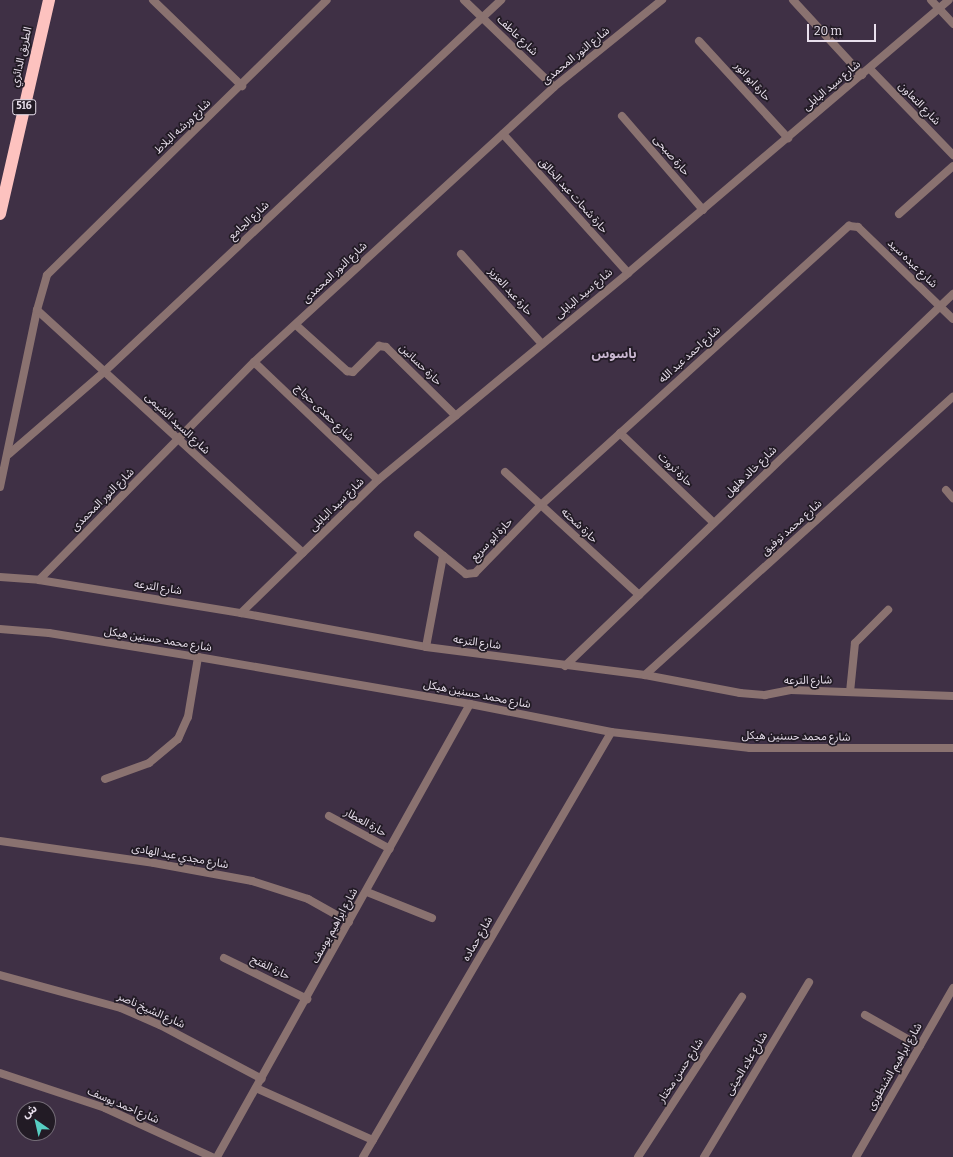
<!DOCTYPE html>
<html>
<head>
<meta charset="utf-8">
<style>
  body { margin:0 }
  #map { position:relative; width:953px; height:1157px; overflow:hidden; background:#3f3045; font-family:Bitter,"Noto Sans Arabic",serif }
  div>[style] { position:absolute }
  .lane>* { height:8px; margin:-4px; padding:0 4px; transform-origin:4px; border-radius:4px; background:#8a7270 }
  .street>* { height:8px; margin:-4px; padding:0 4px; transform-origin:4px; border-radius:4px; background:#8a7270 }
  .highway>* { height:12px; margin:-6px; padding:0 6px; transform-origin:6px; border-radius:6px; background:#fdc2bf }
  span { translate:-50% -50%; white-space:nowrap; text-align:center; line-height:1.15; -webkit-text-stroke:3.5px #221b25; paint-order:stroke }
  .shield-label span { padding:1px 3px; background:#221b25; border:1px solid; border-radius:3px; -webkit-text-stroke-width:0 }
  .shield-label { font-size:10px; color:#e9e0ed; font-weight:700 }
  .street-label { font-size:11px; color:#e9e0ed }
  .quarter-label { font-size:13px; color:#cab8d1; font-weight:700 }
  .north { position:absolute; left:16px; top:1101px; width:40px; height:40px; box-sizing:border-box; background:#221b25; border:1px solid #726a75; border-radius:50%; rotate:326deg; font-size:11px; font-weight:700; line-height:16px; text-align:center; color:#e9e0ed }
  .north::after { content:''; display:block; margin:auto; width:14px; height:18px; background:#57cec2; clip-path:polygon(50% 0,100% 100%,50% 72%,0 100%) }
  .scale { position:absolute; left:807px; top:24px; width:69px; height:18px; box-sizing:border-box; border:2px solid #e9e0ed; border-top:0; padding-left:5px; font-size:12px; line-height:14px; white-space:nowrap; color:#e9e0ed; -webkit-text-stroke:3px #221b25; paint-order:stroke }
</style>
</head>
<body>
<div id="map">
  <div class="lane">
    <div style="left:850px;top:692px;width:49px;rotate:-84.2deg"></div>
    <div style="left:855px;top:643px;width:47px;rotate:-45deg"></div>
    <div style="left:105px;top:779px;width:47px;rotate:-20deg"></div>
    <div style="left:149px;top:763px;width:38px;rotate:-40deg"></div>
    <div style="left:178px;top:739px;width:24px;rotate:-66deg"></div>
    <div style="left:188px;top:717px;width:61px;rotate:-80.5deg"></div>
  </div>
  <div class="street">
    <div style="left:153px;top:0;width:124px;rotate:44deg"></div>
    <div style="left:464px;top:0;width:125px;rotate:44deg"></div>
    <div style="left:793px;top:0;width:102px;rotate:47.4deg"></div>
    <div style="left:931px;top:0;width:33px;rotate:47deg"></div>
    <div style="left:699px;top:41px;width:132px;rotate:47.5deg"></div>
    <div style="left:870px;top:69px;width:120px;rotate:46deg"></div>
    <div style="left:622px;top:116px;width:124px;rotate:49.2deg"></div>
    <div style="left:503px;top:134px;width:187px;rotate:48deg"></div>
    <div style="left:899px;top:214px;width:72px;rotate:-41.6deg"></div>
    <div style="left:461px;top:254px;width:121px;rotate:48deg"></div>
    <div style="left:37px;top:310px;width:360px;rotate:42.4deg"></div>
    <div style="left:296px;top:325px;width:69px;rotate:42deg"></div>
    <div style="left:347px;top:371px;width:6px;rotate:9deg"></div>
    <div style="left:353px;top:372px;width:37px;rotate:-45deg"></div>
    <div style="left:379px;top:346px;width:7px;rotate:8deg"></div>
    <div style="left:386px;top:347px;width:98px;rotate:44.6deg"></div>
    <div style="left:254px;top:362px;width:171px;rotate:43.6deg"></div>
    <div style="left:620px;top:433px;width:130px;rotate:43.8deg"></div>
    <div style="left:9px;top:454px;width:127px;rotate:-40.8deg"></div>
    <div style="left:105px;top:371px;width:543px;rotate:-43.13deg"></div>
    <div style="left:505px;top:472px;width:182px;rotate:42.5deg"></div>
    <div style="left:0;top:487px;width:181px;rotate:-78.2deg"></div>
    <div style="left:37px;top:310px;width:36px;rotate:-74deg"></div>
    <div style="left:47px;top:275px;width:392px;rotate:-44.5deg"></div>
    <div style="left:946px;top:490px;width:11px;rotate:49deg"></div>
    <div style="left:418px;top:535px;width:62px;rotate:39.1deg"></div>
    <div style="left:466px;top:574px;width:9px;rotate:-6deg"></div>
    <div style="left:475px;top:573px;width:95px;rotate:-45.9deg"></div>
    <div style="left:541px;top:505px;width:416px;rotate:-42.2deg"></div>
    <div style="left:849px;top:226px;width:9px;rotate:6deg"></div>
    <div style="left:858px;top:227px;width:132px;rotate:44.1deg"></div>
    <div style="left:0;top:577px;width:39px;rotate:4deg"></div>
    <div style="left:39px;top:580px;width:205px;rotate:9.3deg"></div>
    <div style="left:241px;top:613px;width:188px;rotate:10.4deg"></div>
    <div style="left:426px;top:647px;width:221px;rotate:7.3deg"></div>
    <div style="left:645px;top:675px;width:97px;rotate:10.7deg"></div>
    <div style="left:740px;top:693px;width:25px;rotate:5deg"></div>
    <div style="left:765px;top:695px;width:26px;rotate:-11deg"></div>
    <div style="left:791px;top:690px;width:162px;rotate:2.1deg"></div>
    <div style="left:39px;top:580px;width:306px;rotate:-45.4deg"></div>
    <div style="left:254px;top:362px;width:407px;rotate:-42.5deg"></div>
    <div style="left:554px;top:87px;width:139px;rotate:-38.9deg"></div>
    <div style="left:241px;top:613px;width:191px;rotate:-44.2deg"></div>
    <div style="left:378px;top:480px;width:325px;rotate:-39.6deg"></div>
    <div style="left:628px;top:273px;width:421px;rotate:-40.4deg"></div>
    <div style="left:0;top:629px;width:49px;rotate:4.7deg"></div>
    <div style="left:49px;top:633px;width:151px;rotate:9.2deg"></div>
    <div style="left:198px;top:657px;width:276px;rotate:9.8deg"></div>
    <div style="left:470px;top:704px;width:144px;rotate:11.2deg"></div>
    <div style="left:611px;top:732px;width:140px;rotate:6.6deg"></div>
    <div style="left:750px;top:748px;width:203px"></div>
    <div style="left:426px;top:647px;width:93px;rotate:-79.4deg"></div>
    <div style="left:565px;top:666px;width:538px;rotate:-43.79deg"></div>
    <div style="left:645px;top:675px;width:415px;rotate:-42.1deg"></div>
    <div style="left:329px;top:816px;width:69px;rotate:28.4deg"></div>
    <div style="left:0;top:841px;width:156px;rotate:8.1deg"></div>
    <div style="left:154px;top:863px;width:100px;rotate:10.4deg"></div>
    <div style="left:252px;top:881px;width:59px;rotate:17.8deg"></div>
    <div style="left:308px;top:899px;width:47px;rotate:29.3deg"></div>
    <div style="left:367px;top:892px;width:70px;rotate:21.8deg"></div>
    <div style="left:224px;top:958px;width:93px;rotate:26.3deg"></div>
    <div style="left:0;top:975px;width:125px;rotate:15.3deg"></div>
    <div style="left:121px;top:1008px;width:43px;rotate:23.6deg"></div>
    <div style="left:160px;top:1025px;width:115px;rotate:27.9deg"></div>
    <div style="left:865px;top:1015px;width:63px;rotate:29.4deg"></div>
    <div style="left:0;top:1073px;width:111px;rotate:18.4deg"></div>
    <div style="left:105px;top:1108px;width:118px;rotate:24.6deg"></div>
    <div style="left:256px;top:1088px;width:128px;rotate:24deg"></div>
    <div style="left:217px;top:1157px;width:519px;rotate:-60.82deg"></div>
    <div style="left:363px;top:1157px;width:492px;rotate:-59.7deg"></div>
    <div style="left:638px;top:1157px;width:191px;rotate:-57deg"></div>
    <div style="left:704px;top:1157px;width:204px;rotate:-59deg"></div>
    <div style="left:856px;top:1157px;width:195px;rotate:-60.1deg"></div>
  </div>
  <div class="highway">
    <div style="left:0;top:214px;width:220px;rotate:-77.1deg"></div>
  </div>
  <div class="shield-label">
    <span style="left:24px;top:107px">516</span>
  </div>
  <div class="street-label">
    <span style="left:517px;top:36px;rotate:44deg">شارع عاطف</span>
    <span style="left:576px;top:56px;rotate:-39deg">شارع النور المحمدى</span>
    <span style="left:22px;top:57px;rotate:-77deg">الطريق الدائري</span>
    <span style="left:752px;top:82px;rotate:48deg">حارة ابو انور</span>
    <span style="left:832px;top:86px;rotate:-40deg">شارع سيد البابلى</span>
    <span style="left:919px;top:104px;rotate:46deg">شارع التعاون</span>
    <span style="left:183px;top:127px;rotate:-44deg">شارع ورشه البلاط</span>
    <span style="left:671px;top:156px;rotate:49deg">حارة صبحى</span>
    <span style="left:573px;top:196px;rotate:48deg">حارة شحات عبد الخالق</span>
    <span style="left:249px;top:221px;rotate:-43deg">شارع الجامع</span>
    <span style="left:912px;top:264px;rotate:44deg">شارع عبده سيد</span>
    <span style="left:335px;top:273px;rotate:-43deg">شارع النور المحمدى</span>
    <span style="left:510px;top:292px;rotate:48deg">حارة عبد العزيز</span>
    <span style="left:584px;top:294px;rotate:-40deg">شارع سيد البابلى</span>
    <span style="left:690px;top:355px;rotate:-42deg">شارع احمد عبد الله</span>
    <span style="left:420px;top:365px;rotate:44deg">حارة حسانين</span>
    <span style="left:324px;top:413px;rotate:44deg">شارع حمدى حجاج</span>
    <span style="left:177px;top:424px;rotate:43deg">شارع السيد الشيمى</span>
    <span style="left:675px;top:470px;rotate:44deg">حارة ثروت</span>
    <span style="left:751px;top:472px;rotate:-44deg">شارع خالد هلهل</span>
    <span style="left:103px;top:500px;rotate:-45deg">شارع النور المحمدى</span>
    <span style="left:337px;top:505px;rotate:-44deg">شارع سيد البابلى</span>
    <span style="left:579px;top:526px;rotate:43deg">حارة شحته</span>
    <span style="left:792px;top:528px;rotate:-42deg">شارع محمد توفيق</span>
    <span style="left:492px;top:540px;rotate:-46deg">حارة ابو سريع</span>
    <span style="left:158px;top:588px;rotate:9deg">شارع الترعه</span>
    <span style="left:158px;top:640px;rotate:9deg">شارع محمد حسنين هيكل</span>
    <span style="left:477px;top:643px;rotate:8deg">شارع الترعه</span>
    <span style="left:808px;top:681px;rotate:-1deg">شارع الترعه</span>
    <span style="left:477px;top:695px;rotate:11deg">شارع محمد حسنين هيكل</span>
    <span style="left:796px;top:737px;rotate:1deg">شارع محمد حسنين هيكل</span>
    <span style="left:365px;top:823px;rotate:29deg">حارة العطار</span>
    <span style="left:180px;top:857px;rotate:10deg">شارع مجدي عبد الهادى</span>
    <span style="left:335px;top:926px;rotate:-61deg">شارع ابراهيم يوسف</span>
    <span style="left:478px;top:939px;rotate:-60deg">شارع حماده</span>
    <span style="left:270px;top:968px;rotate:26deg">حارة الفتح</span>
    <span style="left:151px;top:1011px;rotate:24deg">شارع الشيخ ناصر</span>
    <span style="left:747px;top:1064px;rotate:-59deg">شارع علاء الحيثى</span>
    <span style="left:895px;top:1067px;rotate:-60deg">شارع ابراهيم الشنطورى</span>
    <span style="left:681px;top:1071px;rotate:-57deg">شارع حسن مختار</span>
    <span style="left:123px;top:1106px;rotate:23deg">شارع احمد يوسف</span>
  </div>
  <div class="quarter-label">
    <span style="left:614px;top:354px">باسوس</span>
  </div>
  <div class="north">ش</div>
  <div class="scale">20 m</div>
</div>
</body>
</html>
